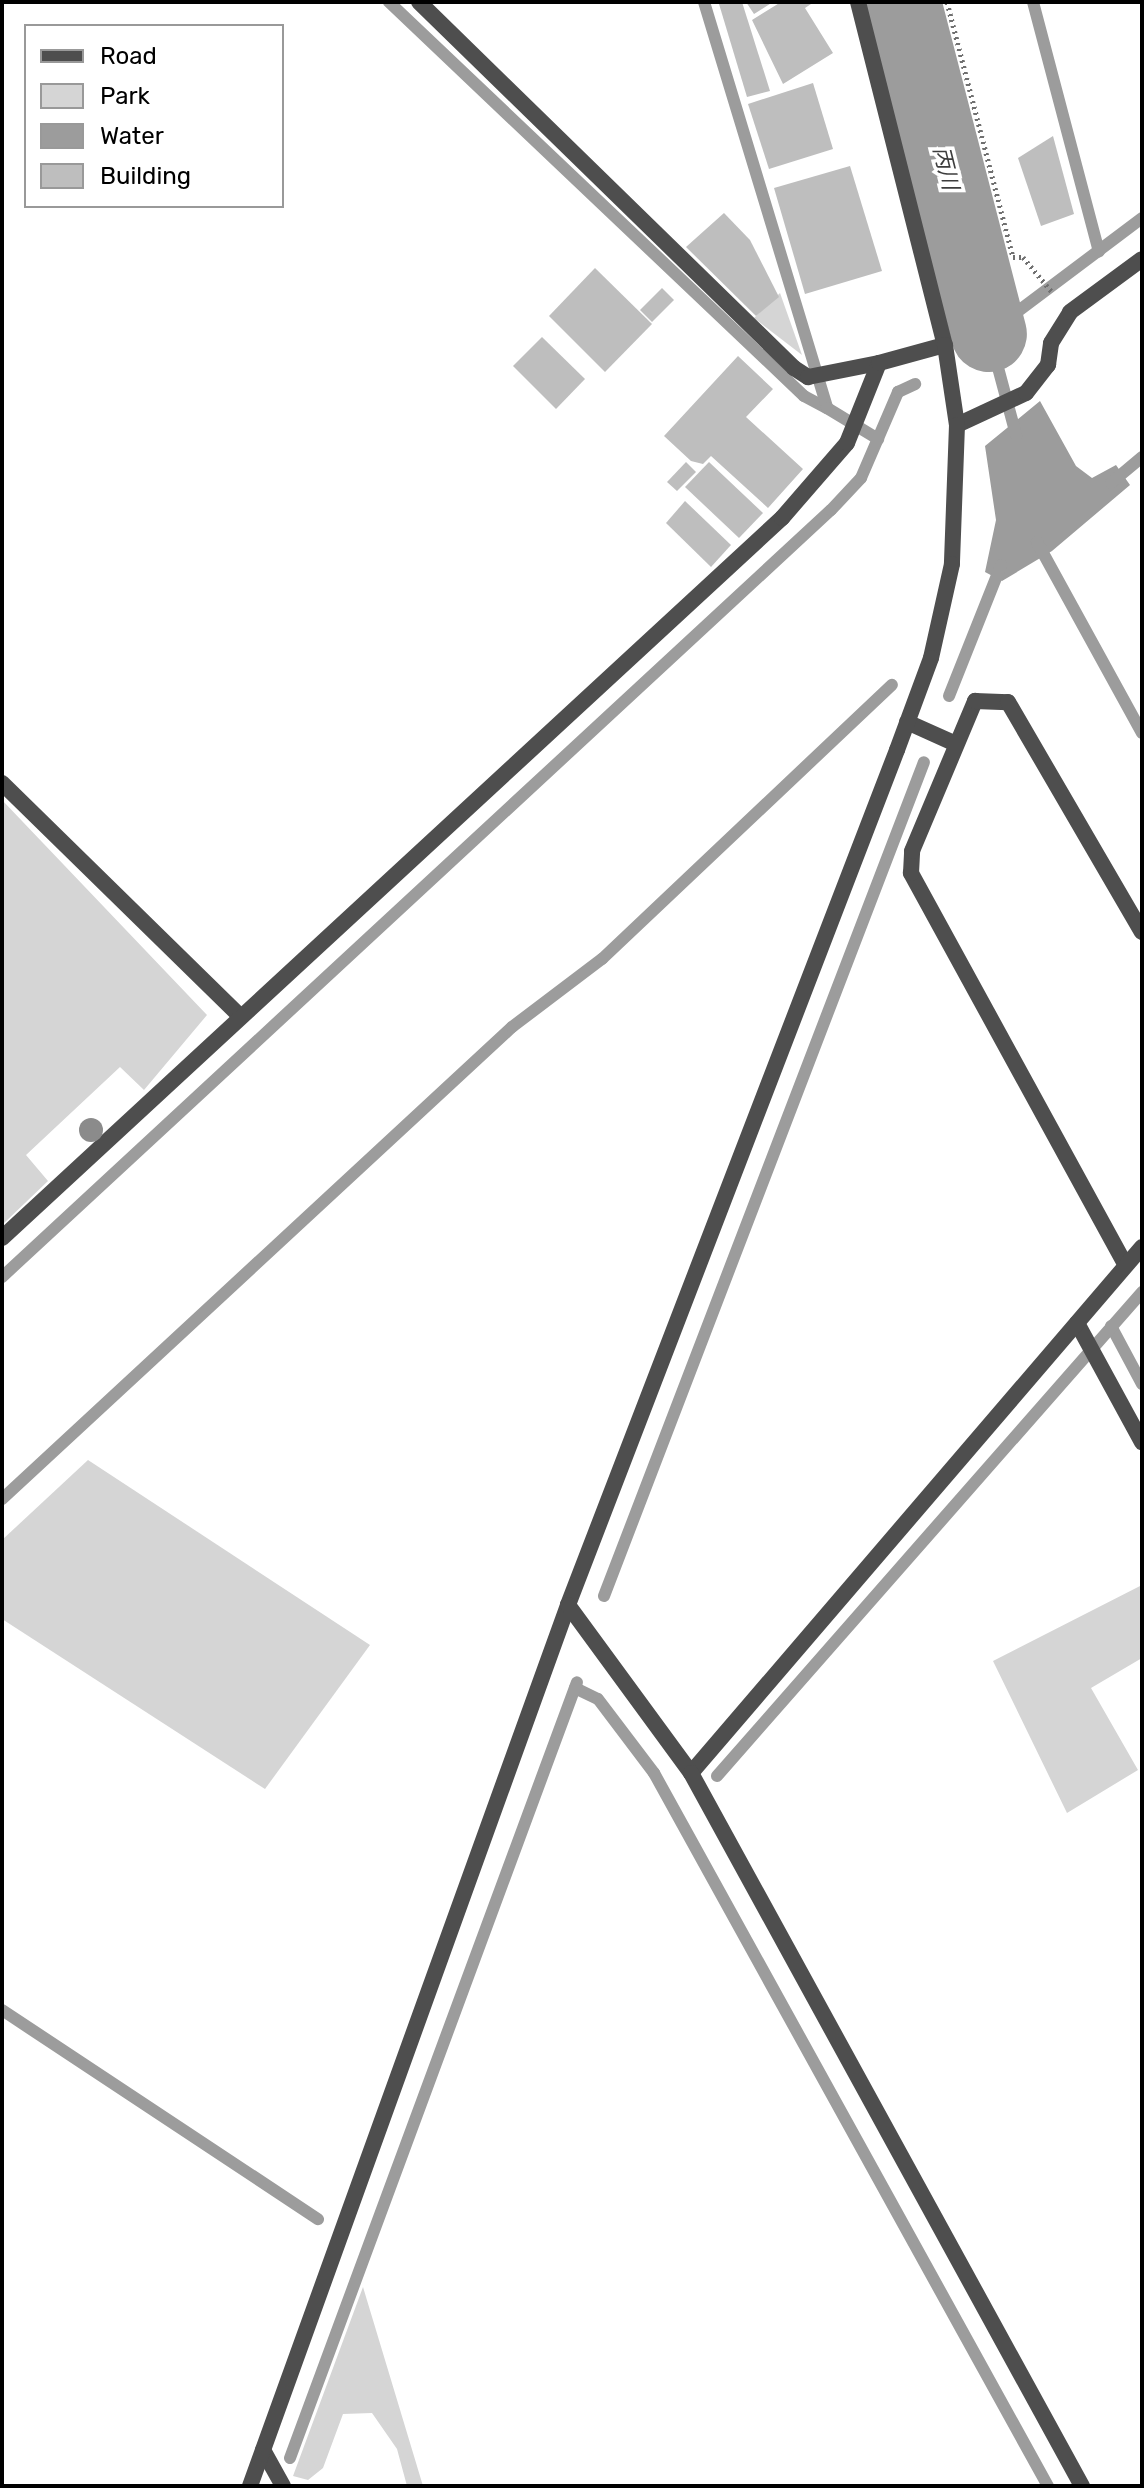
<!DOCTYPE html>
<html>
<head>
<meta charset="utf-8">
<style>
  body { margin:0 }
  #map { position:relative; width:1144px; height:2488px; overflow:hidden; background:#fff; font-family:Rubik,"Noto Sans JP",sans-serif }
  div>[style] { position:absolute }
  .green>* { inset:0; background:#d5d5d5 }
  .water>* { inset:0; background:#9c9c9c }
  .stream>* { height:12px; margin:-6px; padding:0 6px; transform-origin:6px; border-radius:6px; background:#9c9c9c }
  .river>* { height:76px; margin:-38px; padding:0 38px; transform-origin:38px; border-radius:38px; background:#9c9c9c }
  .building>* { inset:0; background:#bebebe }
  .path>* { height:5px; margin-top:-2.5px; transform-origin:0; background:repeating-linear-gradient(90deg,#707070 0 2px,transparent 0 6px) }
  .minor>* { height:16px; margin:-8px; padding:0 8px; transform-origin:8px; border-radius:8px; background:#4e4e4e }
  .tertiary>* { height:16px; margin:-8px; padding:0 8px; transform-origin:8px; border-radius:8px; background:#4e4e4e }
  .trees>* { width:24px; height:24px; margin:-12px; border-radius:50%; background:#8b8b8b }
  span { translate:-50% -50%; white-space:nowrap; text-align:center; line-height:1.15; -webkit-text-stroke:7px #fff; paint-order:stroke }
  .water-label { font-size:22px; color:#3d3d3d; font-style:italic }
  .frame { position:absolute; inset:0; border:4px solid #000; pointer-events:none }
  .legend { position:absolute; left:24px; top:24px; width:260px; height:184px; box-sizing:border-box; background:#fff; border:2px solid #999; margin:0; padding:10px 14px; list-style:none; font-size:24px; color:#000 }
  .legend li { display:flex; align-items:center; gap:16px; height:40px }
  .legend b { width:40px; border:2px solid #999 }
</style>
</head>
<body>
<div id="map">
  <div class="green">
    <div style="clip-path:polygon(780px 293px,802px 355px,754px 318px)"></div>
    <div style="clip-path:polygon(2px 800px,207px 1015px,144px 1090px,120px 1067px,26px 1155px,48px 1181px,2px 1225px)"></div>
    <div style="clip-path:polygon(88px 1460px,370px 1645px,265px 1789px,2px 1619px,2px 1540px)"></div>
    <div style="clip-path:polygon(1142px 1585px,1142px 1658px,1091px 1688px,1138px 1770px,1067px 1813px,993px 1661px)"></div>
    <div style="clip-path:polygon(363px 2287px,423px 2486px,407px 2486px,397px 2449px,372px 2413px,343px 2414px,323px 2468px,308px 2480px,293px 2476px)"></div>
  </div>
  <div class="water">
    <div style="clip-path:polygon(1040px 401px,1076px 466px,1092px 478px,1116px 465px,1130px 485px,1052px 551px,1002px 581px,985px 572px,996px 520px,985px 446px)"></div>
  </div>
  <div class="stream">
    <div style="left:389px;top:2px;width:572px;rotate:43.51deg"></div>
    <div style="left:804px;top:396px;width:26px;rotate:28deg"></div>
    <div style="left:704px;top:2px;width:424px;rotate:73.1deg"></div>
    <div style="left:827px;top:408px;width:60px;rotate:31.3deg"></div>
    <div style="left:1033px;top:2px;width:258px;rotate:75.2deg"></div>
    <div style="left:989px;top:334px;width:105px;rotate:75deg"></div>
    <div style="left:977px;top:342px;width:206px;rotate:-36.9deg"></div>
    <div style="left:1111px;top:483px;width:40px;rotate:-40deg"></div>
    <div style="left:1037px;top:542px;width:218px;rotate:61.2deg"></div>
    <div style="left:949px;top:696px;width:141px;rotate:-68.3deg"></div>
    <div style="left:2px;top:1277px;width:1129px;rotate:-42.78deg"></div>
    <div style="left:831px;top:510px;width:44px;rotate:-46.8deg"></div>
    <div style="left:861px;top:478px;width:94px;rotate:-66.7deg"></div>
    <div style="left:898px;top:392px;width:19px;rotate:-25deg"></div>
    <div style="left:1111px;top:1326px;width:66px;rotate:61.9deg"></div>
    <div style="left:2px;top:1499px;width:695px;rotate:-42.78deg"></div>
    <div style="left:512px;top:1027px;width:113px;rotate:-37.1deg"></div>
    <div style="left:602px;top:959px;width:399px;rotate:-43.4deg"></div>
    <div style="left:604px;top:1596px;width:893px;rotate:-69.01deg"></div>
    <div style="left:575px;top:1688px;width:25px;rotate:26deg"></div>
    <div style="left:598px;top:1699px;width:93px;rotate:52.9deg"></div>
    <div style="left:654px;top:1773px;width:815px;rotate:61.08deg"></div>
    <div style="left:717px;top:1776px;width:644px;rotate:-48.71deg"></div>
    <div style="left:2px;top:2010px;width:379px;rotate:33.5deg"></div>
    <div style="left:290px;top:2458px;width:827px;rotate:-69.7deg"></div>
  </div>
  <div class="river">
    <div style="left:903px;top:2px;width:343px;rotate:75.5deg"></div>
  </div>
  <div class="building">
    <div style="clip-path:polygon(725px 2px,742px 2px,770px 91px,747px 97px,719px 4px)"></div>
    <div style="clip-path:polygon(746px 2px,773px 2px,754px 14px)"></div>
    <div style="clip-path:polygon(781px 2px,814px 2px,805px 8px,833px 53px,783px 84px,752px 20px)"></div>
    <div style="clip-path:polygon(813px 83px,833px 149px,769px 169px,748px 104px)"></div>
    <div style="clip-path:polygon(1053px 136px,1074px 214px,1041px 226px,1018px 158px)"></div>
    <div style="clip-path:polygon(850px 166px,882px 271px,805px 294px,774px 188px)"></div>
    <div style="clip-path:polygon(724px 213px,750px 240px,779px 297px,756px 316px,686px 247px)"></div>
    <div style="clip-path:polygon(595px 268px,652px 324px,605px 372px,549px 316px)"></div>
    <div style="clip-path:polygon(662px 288px,674px 300px,652px 322px,640px 310px)"></div>
    <div style="clip-path:polygon(542px 337px,585px 379px,556px 409px,513px 366px)"></div>
    <div style="clip-path:polygon(738px 356px,773px 389px,746px 417px,803px 469px,768px 508px,711px 456px,703px 464px,691px 461px,664px 436px)"></div>
    <div style="clip-path:polygon(686px 462px,696px 472px,677px 491px,667px 482px)"></div>
    <div style="clip-path:polygon(709px 462px,763px 513px,739px 538px,685px 487px)"></div>
    <div style="clip-path:polygon(685px 501px,731px 545px,711px 567px,666px 523px)"></div>
  </div>
  <div class="path">
    <div style="left:947px;top:2px;width:263px;rotate:75.5deg"></div>
    <div style="left:1013px;top:257px;width:10px"></div>
    <div style="left:1023px;top:257px;width:45px;rotate:50.4deg"></div>
  </div>
  <div class="minor">
    <div style="left:419px;top:2px;width:524px;rotate:44.3deg"></div>
    <div style="left:794px;top:368px;width:17px;rotate:33deg"></div>
    <div style="left:808px;top:377px;width:72px;rotate:-11.2deg"></div>
    <div style="left:957px;top:425px;width:76px;rotate:-24.9deg"></div>
    <div style="left:1026px;top:393px;width:36px;rotate:-52deg"></div>
    <div style="left:1048px;top:365px;width:22px;rotate:-82deg"></div>
    <div style="left:1051px;top:343px;width:36px;rotate:-58deg"></div>
    <div style="left:1070px;top:312px;width:89px;rotate:-36.4deg"></div>
    <div style="left:907px;top:722px;width:54px;rotate:24.2deg"></div>
    <div style="left:2px;top:783px;width:333px;rotate:44.4deg"></div>
    <div style="left:2px;top:1238px;width:1062px;rotate:-42.71deg"></div>
    <div style="left:782px;top:518px;width:99px;rotate:-49.1deg"></div>
    <div style="left:847px;top:443px;width:86px;rotate:-68.2deg"></div>
    <div style="left:879px;top:363px;width:68px;rotate:-15.3deg"></div>
    <div style="left:1125px;top:1264px;width:446px;rotate:-118.7deg"></div>
    <div style="left:911px;top:873px;width:22px;rotate:-87deg"></div>
    <div style="left:912px;top:851px;width:163px;rotate:-67.2deg"></div>
    <div style="left:975px;top:701px;width:33px;rotate:2deg"></div>
    <div style="left:1008px;top:702px;width:266px;rotate:59.8deg"></div>
    <div style="left:1077px;top:1323px;width:136px;rotate:61.4deg"></div>
    <div style="left:691px;top:1773px;width:693px;rotate:-49.39deg"></div>
    <div style="left:263px;top:2450px;width:41px;rotate:60.9deg"></div>
    <div style="left:250px;top:2486px;width:937px;rotate:-70.15deg"></div>
  </div>
  <div class="tertiary">
    <div style="left:858px;top:2px;width:354px;rotate:75.8deg"></div>
    <div style="left:945px;top:345px;width:81px;rotate:81.5deg"></div>
    <div style="left:957px;top:425px;width:139px;rotate:92.1deg"></div>
    <div style="left:952px;top:564px;width:96px;rotate:102.6deg"></div>
    <div style="left:931px;top:658px;width:98px;rotate:110.3deg"></div>
    <div style="left:897px;top:750px;width:916px;rotate:111.05deg"></div>
    <div style="left:568px;top:1605px;width:208px;rotate:53.8deg"></div>
    <div style="left:691px;top:1773px;width:813px;rotate:61.26deg"></div>
  </div>
  <div class="trees">
    <div style="left:91px;top:1130px"></div>
  </div>
  <div class="water-label">
    <span style="left:946px;top:168px;rotate:76deg">丙川</span>
  </div>
  <div class="frame"></div>
  <ul class="legend">
  <li><b style="height:10px;background:#4e4e4e"></b>Road</li>
  <li><b style="height:22px;background:#d5d5d5"></b>Park</li>
  <li><b style="height:22px;background:#9c9c9c"></b>Water</li>
  <li><b style="height:22px;background:#bebebe"></b>Building</li>
  </ul>
</div>
</body>
</html>
